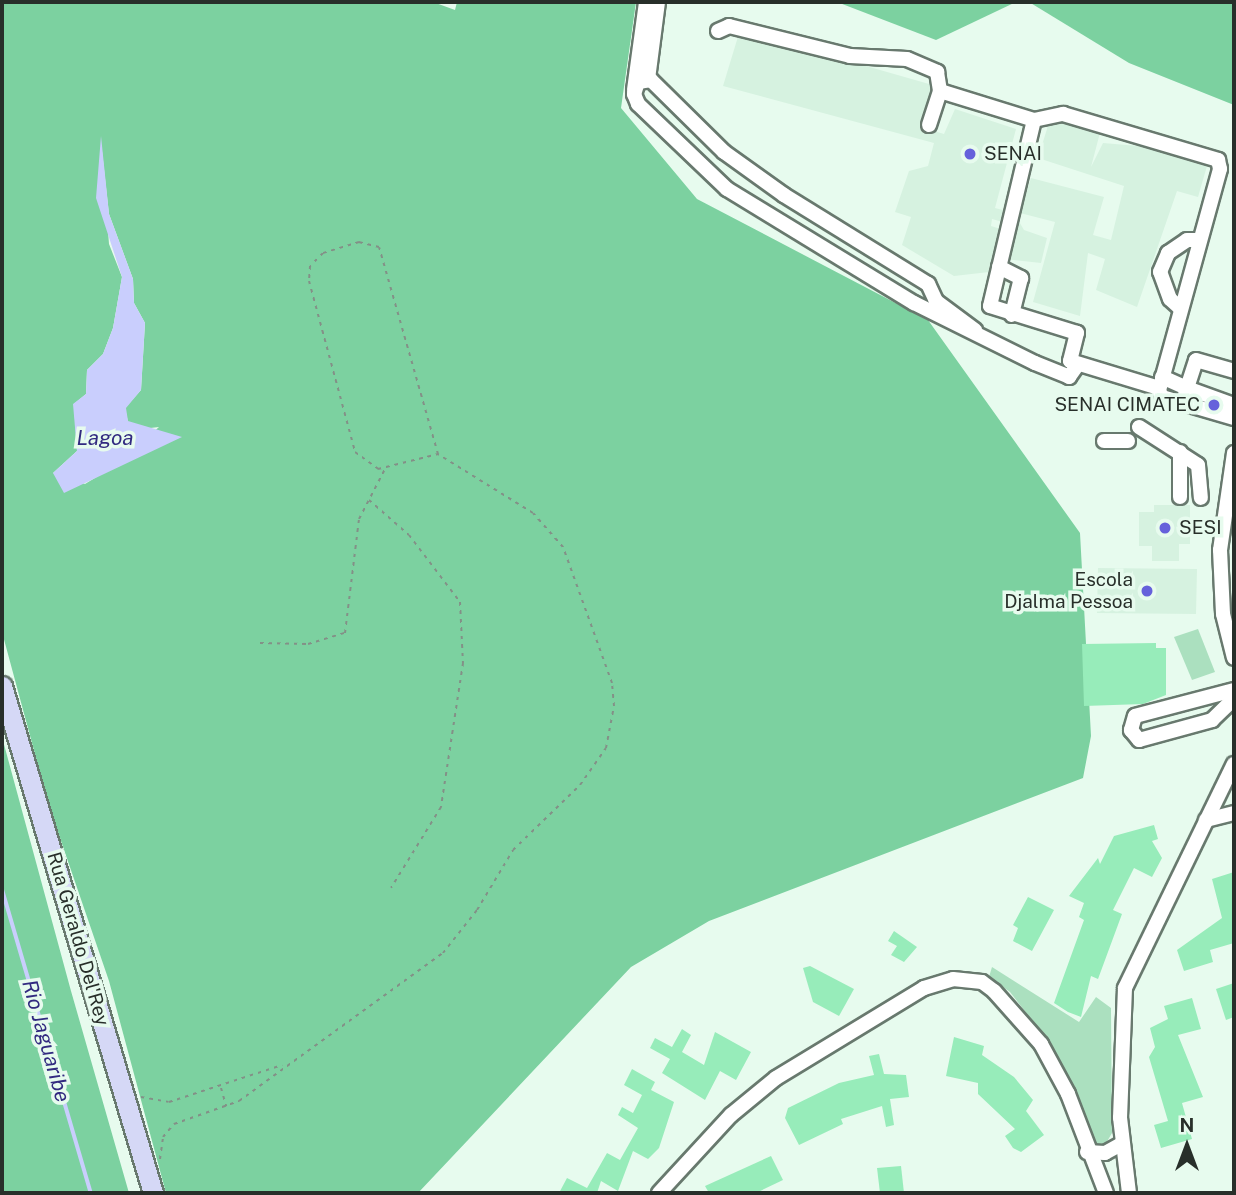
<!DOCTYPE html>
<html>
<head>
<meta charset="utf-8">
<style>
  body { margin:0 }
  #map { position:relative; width:1236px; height:1195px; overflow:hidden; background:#e7fbee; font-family:"Public Sans",sans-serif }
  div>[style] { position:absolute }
  .built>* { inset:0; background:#d6f2e0 }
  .green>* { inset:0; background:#abe0bf }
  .forest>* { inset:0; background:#7cd1a0 }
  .water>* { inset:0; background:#c9cefd }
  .stream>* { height:3.5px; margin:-1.75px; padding:0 1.75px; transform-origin:1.75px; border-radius:1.75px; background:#c9cefd }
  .building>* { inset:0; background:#97ecba }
  .path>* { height:2px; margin-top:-1px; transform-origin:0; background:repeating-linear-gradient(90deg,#839087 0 3.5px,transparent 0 8.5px) }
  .roads { filter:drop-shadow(2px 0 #68796e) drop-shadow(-2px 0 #68796e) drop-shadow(0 2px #68796e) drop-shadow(0 -2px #68796e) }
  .minor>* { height:14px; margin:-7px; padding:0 7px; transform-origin:7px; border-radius:7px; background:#fff }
  .major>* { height:19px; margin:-9.5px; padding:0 9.5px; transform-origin:9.5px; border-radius:9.5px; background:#d5d8f6 }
  .dots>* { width:19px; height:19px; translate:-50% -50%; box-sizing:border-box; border:4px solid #e7fbee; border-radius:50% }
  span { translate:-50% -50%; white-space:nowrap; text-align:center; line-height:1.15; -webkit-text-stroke:7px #e7fbee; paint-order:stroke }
  .poi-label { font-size:19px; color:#282f2a }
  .left { translate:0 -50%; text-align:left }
  .right { translate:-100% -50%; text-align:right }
  .street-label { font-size:19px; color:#282f2a }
  .water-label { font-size:21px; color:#322a80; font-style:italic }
  .frame { position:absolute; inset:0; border:4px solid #282f2a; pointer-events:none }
  .north { position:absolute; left:1152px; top:1111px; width:70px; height:70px; -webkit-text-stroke:5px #e7fbee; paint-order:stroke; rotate:0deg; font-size:19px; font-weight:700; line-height:28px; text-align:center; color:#282f2a }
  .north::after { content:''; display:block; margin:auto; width:24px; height:32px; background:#282f2a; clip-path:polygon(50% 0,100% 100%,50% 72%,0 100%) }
</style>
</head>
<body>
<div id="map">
  <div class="built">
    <div style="clip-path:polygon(740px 30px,936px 86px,923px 126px,934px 131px,944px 134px,955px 109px,1016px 129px,995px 208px,1014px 213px,1024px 230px,1047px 238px,1041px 263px,1005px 259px,1017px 226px,992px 219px,991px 226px,1004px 230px,989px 272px,954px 276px,902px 245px,911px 217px,895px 212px,909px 171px,928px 166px,934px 143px,723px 86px)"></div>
    <div style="clip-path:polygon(1051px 116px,1101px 129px,1091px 167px,1103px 143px,1138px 146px,1207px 166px,1198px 197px,1177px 191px,1137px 307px,1096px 290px,1105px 259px,1088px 253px,1080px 316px,1033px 302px,1055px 222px,1020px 213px,1031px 178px,1104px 197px,1093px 235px,1111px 240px,1124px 186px,1038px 158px)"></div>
    <div style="clip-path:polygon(1154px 505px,1190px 505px,1190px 544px,1179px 544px,1179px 561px,1152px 561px,1152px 546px,1139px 546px,1139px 512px,1154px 512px)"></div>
    <div style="clip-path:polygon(1098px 568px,1197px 569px,1196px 614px,1097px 613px)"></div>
  </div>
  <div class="green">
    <div style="clip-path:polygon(1198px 629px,1215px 672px,1192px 680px,1174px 637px)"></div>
    <div style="clip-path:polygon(992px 967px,1079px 1022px,1096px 997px,1111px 1008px,1112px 1133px,1105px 1145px,1096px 1145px,1051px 1045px,1010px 992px,989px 977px)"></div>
  </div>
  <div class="forest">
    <div style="clip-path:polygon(evenodd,2px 2px,433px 2px,455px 10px,457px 2px,636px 2px,621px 108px,697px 199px,928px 320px,1080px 533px,1091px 736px,1083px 778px,709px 921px,631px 967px,418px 1193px,166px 1193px,109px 981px,49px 806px,2px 632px,2px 2px,101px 142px,109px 214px,133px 279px,134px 303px,145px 323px,141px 390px,125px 408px,128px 422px,141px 429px,159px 427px,118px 464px,85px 484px,53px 473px,77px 451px,74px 404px,86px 394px,87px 370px,103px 354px,113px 328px,122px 277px,109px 244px,101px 142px)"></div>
    <div style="clip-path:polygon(837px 2px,1016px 2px,936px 40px)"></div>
    <div style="clip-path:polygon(1029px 2px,1234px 2px,1234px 105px,1129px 63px)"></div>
    <div style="clip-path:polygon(2px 737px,71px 991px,129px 1193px,2px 1193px)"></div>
  </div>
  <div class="water">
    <div style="clip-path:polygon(101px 136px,109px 214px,133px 279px,134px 303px,145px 323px,141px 390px,126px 408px,128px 421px,182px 437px,64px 493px,53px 473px,77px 451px,73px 404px,86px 394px,87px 370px,103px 354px,113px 328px,122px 277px,96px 198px)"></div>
  </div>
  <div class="stream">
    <div style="left:2px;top:888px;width:318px;rotate:73.7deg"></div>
  </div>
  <div class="building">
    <div style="clip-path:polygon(1156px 643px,1156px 648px,1166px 648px,1166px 695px,1143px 704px,1084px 706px,1082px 644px)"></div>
    <div style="clip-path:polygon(1154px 825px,1158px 839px,1152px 841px,1162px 858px,1152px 877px,1134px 868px,1113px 910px,1122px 914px,1098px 979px,1091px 976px,1081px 1017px,1068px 1012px,1054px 1003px,1084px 920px,1079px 917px,1084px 903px,1069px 896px,1098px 858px,1100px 864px,1114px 836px)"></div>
    <div style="clip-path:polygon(1234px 872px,1234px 943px,1210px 950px,1213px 962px,1184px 971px,1177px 950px,1222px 918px,1212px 879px)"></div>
    <div style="clip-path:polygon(1028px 897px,1054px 910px,1032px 951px,1013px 941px,1018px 928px,1013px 925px)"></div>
    <div style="clip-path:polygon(894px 931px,917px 947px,904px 962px,891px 955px,897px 946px,888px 941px)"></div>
    <div style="clip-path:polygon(810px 966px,854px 989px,839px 1016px,813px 1002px,803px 968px)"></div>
    <div style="clip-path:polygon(1234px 983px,1234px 1017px,1226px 1020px,1216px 989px)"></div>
    <div style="clip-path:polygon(1192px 998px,1201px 1029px,1178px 1035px,1203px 1097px,1182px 1103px,1192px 1139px,1161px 1148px,1154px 1125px,1168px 1121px,1149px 1057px,1155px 1047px,1150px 1028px,1168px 1019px,1164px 1006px)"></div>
    <div style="clip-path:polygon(682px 1029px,691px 1035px,682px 1052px,704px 1065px,715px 1032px,751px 1052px,736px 1080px,720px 1071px,705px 1100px,662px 1073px,670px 1059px,650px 1048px,655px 1038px,672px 1047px)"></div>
    <div style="clip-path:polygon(954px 1037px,984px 1046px,982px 1055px,1014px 1077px,1033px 1100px,1026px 1111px,1044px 1135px,1021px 1152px,1013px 1148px,1005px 1136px,1015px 1129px,978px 1094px,978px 1083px,946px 1076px)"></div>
    <div style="clip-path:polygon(879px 1054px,884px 1074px,906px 1075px,909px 1097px,890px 1099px,894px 1125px,886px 1127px,882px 1106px,841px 1119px,843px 1124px,799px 1145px,785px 1118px,788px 1108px,839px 1083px,874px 1075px,869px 1056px)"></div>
    <div style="clip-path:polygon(632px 1069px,655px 1082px,651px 1090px,674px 1102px,659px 1148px,648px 1159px,633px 1151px,618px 1191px,601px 1181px,597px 1193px,559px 1193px,567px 1178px,587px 1188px,607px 1153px,620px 1160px,638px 1128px,618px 1115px,622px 1107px,633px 1113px,642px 1095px,624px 1085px)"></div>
    <div style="clip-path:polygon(771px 1156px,783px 1180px,756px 1193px,709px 1193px,705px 1186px)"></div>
    <div style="clip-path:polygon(901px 1166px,904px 1193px,880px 1193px,877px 1168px)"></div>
  </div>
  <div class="path">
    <div style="left:369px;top:500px;width:53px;rotate:41.2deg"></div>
    <div style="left:409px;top:535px;width:84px;rotate:52.7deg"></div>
    <div style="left:460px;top:602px;width:61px;rotate:87.2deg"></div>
    <div style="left:463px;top:663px;width:146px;rotate:98.7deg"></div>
    <div style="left:441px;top:807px;width:95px;rotate:121.7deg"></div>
    <div style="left:260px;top:643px;width:48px;rotate:1.2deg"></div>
    <div style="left:308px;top:644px;width:39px;rotate:-17deg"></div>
    <div style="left:345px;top:633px;width:115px;rotate:-83deg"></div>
    <div style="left:359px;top:519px;width:56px;rotate:-62.5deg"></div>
    <div style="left:221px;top:1088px;width:19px;rotate:74deg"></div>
    <div style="left:141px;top:1097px;width:28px;rotate:10deg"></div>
    <div style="left:169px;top:1102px;width:119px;rotate:-18.1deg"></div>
    <div style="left:160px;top:1159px;width:22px;rotate:-82deg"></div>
    <div style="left:163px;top:1137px;width:17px;rotate:-50deg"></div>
    <div style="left:174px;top:1124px;width:69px;rotate:-19.5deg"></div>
    <div style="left:239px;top:1101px;width:252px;rotate:-36deg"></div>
    <div style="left:443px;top:953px;width:55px;rotate:-51.7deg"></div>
    <div style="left:477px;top:910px;width:70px;rotate:-59deg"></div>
    <div style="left:513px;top:850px;width:93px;rotate:-44.1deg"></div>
    <div style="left:580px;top:785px;width:45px;rotate:-54.9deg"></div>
    <div style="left:606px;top:748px;width:43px;rotate:-79.2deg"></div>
    <div style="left:614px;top:706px;width:23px;rotate:-95deg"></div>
    <div style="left:612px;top:683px;width:145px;rotate:-109.8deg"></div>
    <div style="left:563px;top:547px;width:45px;rotate:-131.4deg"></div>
    <div style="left:533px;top:513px;width:112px;rotate:-148.2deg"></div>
    <div style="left:438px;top:454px;width:215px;rotate:-105.9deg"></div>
    <div style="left:379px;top:247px;width:21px;rotate:-166deg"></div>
    <div style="left:359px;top:242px;width:38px;rotate:163deg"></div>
    <div style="left:323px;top:253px;width:18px;rotate:135deg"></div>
    <div style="left:310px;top:266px;width:15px;rotate:94deg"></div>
    <div style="left:309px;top:281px;width:177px;rotate:74.9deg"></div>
    <div style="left:355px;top:452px;width:29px;rotate:36deg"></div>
    <div style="left:378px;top:469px;width:62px;rotate:-14deg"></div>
  </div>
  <div class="roads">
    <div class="minor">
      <div style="left:718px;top:31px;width:12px;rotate:-24deg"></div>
      <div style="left:729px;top:26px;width:125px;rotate:13.9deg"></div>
      <div style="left:850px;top:56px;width:57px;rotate:3deg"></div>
      <div style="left:907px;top:59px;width:33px;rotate:23deg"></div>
      <div style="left:937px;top:72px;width:19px;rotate:81deg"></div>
      <div style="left:648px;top:79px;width:78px;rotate:-82.6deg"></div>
      <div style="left:634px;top:90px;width:89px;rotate:-82.2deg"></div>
      <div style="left:929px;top:125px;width:36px;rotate:-72deg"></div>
      <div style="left:940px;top:91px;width:98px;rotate:17.1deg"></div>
      <div style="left:999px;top:267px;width:25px;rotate:27deg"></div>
      <div style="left:1021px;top:278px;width:38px;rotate:104deg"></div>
      <div style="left:1180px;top:308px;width:13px;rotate:-138deg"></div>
      <div style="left:1170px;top:299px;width:29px;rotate:-110deg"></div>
      <div style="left:1160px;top:272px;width:21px;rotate:-67deg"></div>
      <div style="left:1168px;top:253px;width:23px;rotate:-34deg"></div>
      <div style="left:1187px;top:240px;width:12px"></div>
      <div style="left:975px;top:330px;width:49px;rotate:-143.4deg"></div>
      <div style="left:936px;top:301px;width:19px;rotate:-115deg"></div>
      <div style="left:928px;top:284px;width:169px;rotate:-148.3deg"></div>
      <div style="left:784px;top:195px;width:74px;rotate:-144.4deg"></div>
      <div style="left:724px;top:152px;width:103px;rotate:-135.4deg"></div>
      <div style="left:651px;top:80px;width:13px;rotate:171deg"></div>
      <div style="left:638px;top:82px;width:13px;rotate:108deg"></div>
      <div style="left:634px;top:94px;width:11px;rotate:68deg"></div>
      <div style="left:638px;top:104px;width:123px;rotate:43.7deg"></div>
      <div style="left:727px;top:189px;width:219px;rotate:31.4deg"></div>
      <div style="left:914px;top:303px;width:135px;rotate:26.4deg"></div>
      <div style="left:1035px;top:363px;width:37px;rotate:22deg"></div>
      <div style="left:1069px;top:377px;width:16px;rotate:-55deg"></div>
      <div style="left:1162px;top:377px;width:27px;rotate:24deg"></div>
      <div style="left:1187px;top:388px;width:29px;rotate:-72deg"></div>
      <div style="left:1196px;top:360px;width:40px;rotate:16deg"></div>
      <div style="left:1159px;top:388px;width:93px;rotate:-163.1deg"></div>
      <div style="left:1070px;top:361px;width:29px;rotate:-76deg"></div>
      <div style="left:1077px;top:333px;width:91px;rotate:-162.8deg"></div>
      <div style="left:990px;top:306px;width:191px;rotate:-76.7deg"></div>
      <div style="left:1034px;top:120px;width:30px;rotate:-12deg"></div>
      <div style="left:1063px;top:114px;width:162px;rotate:16.5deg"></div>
      <div style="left:1218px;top:160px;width:9px;rotate:77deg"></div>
      <div style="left:1220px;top:169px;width:230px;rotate:105.4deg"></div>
      <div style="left:1159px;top:391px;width:7px;rotate:63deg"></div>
      <div style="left:1162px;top:397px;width:75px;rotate:16.3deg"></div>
      <div style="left:1185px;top:395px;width:7px;rotate:-74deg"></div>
      <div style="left:1187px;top:388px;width:50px;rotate:19.9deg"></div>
      <div style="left:1139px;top:427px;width:70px;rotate:32.8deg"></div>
      <div style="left:1198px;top:465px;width:33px;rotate:85deg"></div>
      <div style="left:1104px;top:441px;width:24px"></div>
      <div style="left:1180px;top:452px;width:45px;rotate:90deg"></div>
      <div style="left:1234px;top:453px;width:98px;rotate:98.2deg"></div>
      <div style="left:1220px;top:550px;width:64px;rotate:87.3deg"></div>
      <div style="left:1223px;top:614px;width:45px;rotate:76deg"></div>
      <div style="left:1234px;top:690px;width:102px;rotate:165.3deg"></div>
      <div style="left:1135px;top:716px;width:15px;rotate:106deg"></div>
      <div style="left:1131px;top:730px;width:13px;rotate:51deg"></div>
      <div style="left:1139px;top:740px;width:76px;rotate:-15.3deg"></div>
      <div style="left:1212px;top:720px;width:30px;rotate:-44deg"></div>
      <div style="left:1206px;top:820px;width:29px;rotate:-14deg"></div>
      <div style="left:1087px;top:1152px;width:18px;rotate:3deg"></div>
      <div style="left:1105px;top:1153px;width:18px;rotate:-29deg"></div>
      <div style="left:659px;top:1193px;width:106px;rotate:-47.3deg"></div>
      <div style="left:731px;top:1115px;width:58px;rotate:-39.4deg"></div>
      <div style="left:776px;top:1078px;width:173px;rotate:-31.3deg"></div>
      <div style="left:924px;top:988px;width:30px;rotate:-17deg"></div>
      <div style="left:953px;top:979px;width:29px;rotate:6deg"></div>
      <div style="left:982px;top:982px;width:15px;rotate:37deg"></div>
      <div style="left:994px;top:991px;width:71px;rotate:48.4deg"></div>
      <div style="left:1041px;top:1044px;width:57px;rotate:61.6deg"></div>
      <div style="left:1068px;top:1094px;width:106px;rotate:69deg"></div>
      <div style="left:1129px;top:1193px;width:76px;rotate:-96.8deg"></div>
      <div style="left:1120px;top:1118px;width:130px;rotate:-87.8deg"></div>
      <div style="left:1125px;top:988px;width:249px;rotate:-64.1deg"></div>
    </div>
    <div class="major">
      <div style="left:2px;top:686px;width:529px;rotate:73.41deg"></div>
    </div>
  </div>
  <div class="dots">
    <div style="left:970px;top:154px;background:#6661db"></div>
    <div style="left:1214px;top:405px;background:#6661db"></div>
    <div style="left:1165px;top:528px;background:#6661db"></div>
    <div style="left:1147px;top:591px;background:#6661db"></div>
  </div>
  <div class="poi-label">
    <span class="left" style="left:984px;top:154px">SENAI</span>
    <span class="right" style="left:1200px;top:405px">SENAI CIMATEC</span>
    <span class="left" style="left:1179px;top:528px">SESI</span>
    <span class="right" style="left:1133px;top:591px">Escola<br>Djalma Pessoa</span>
  </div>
  <div class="street-label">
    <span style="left:78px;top:939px;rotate:74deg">Rua Geraldo Del'Rey</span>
  </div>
  <div class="water-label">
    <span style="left:105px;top:438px">Lagoa</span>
    <span style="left:46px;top:1041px;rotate:74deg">Rio Jaguaribe</span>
  </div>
  <div class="frame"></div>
  <div class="north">N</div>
</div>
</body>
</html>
